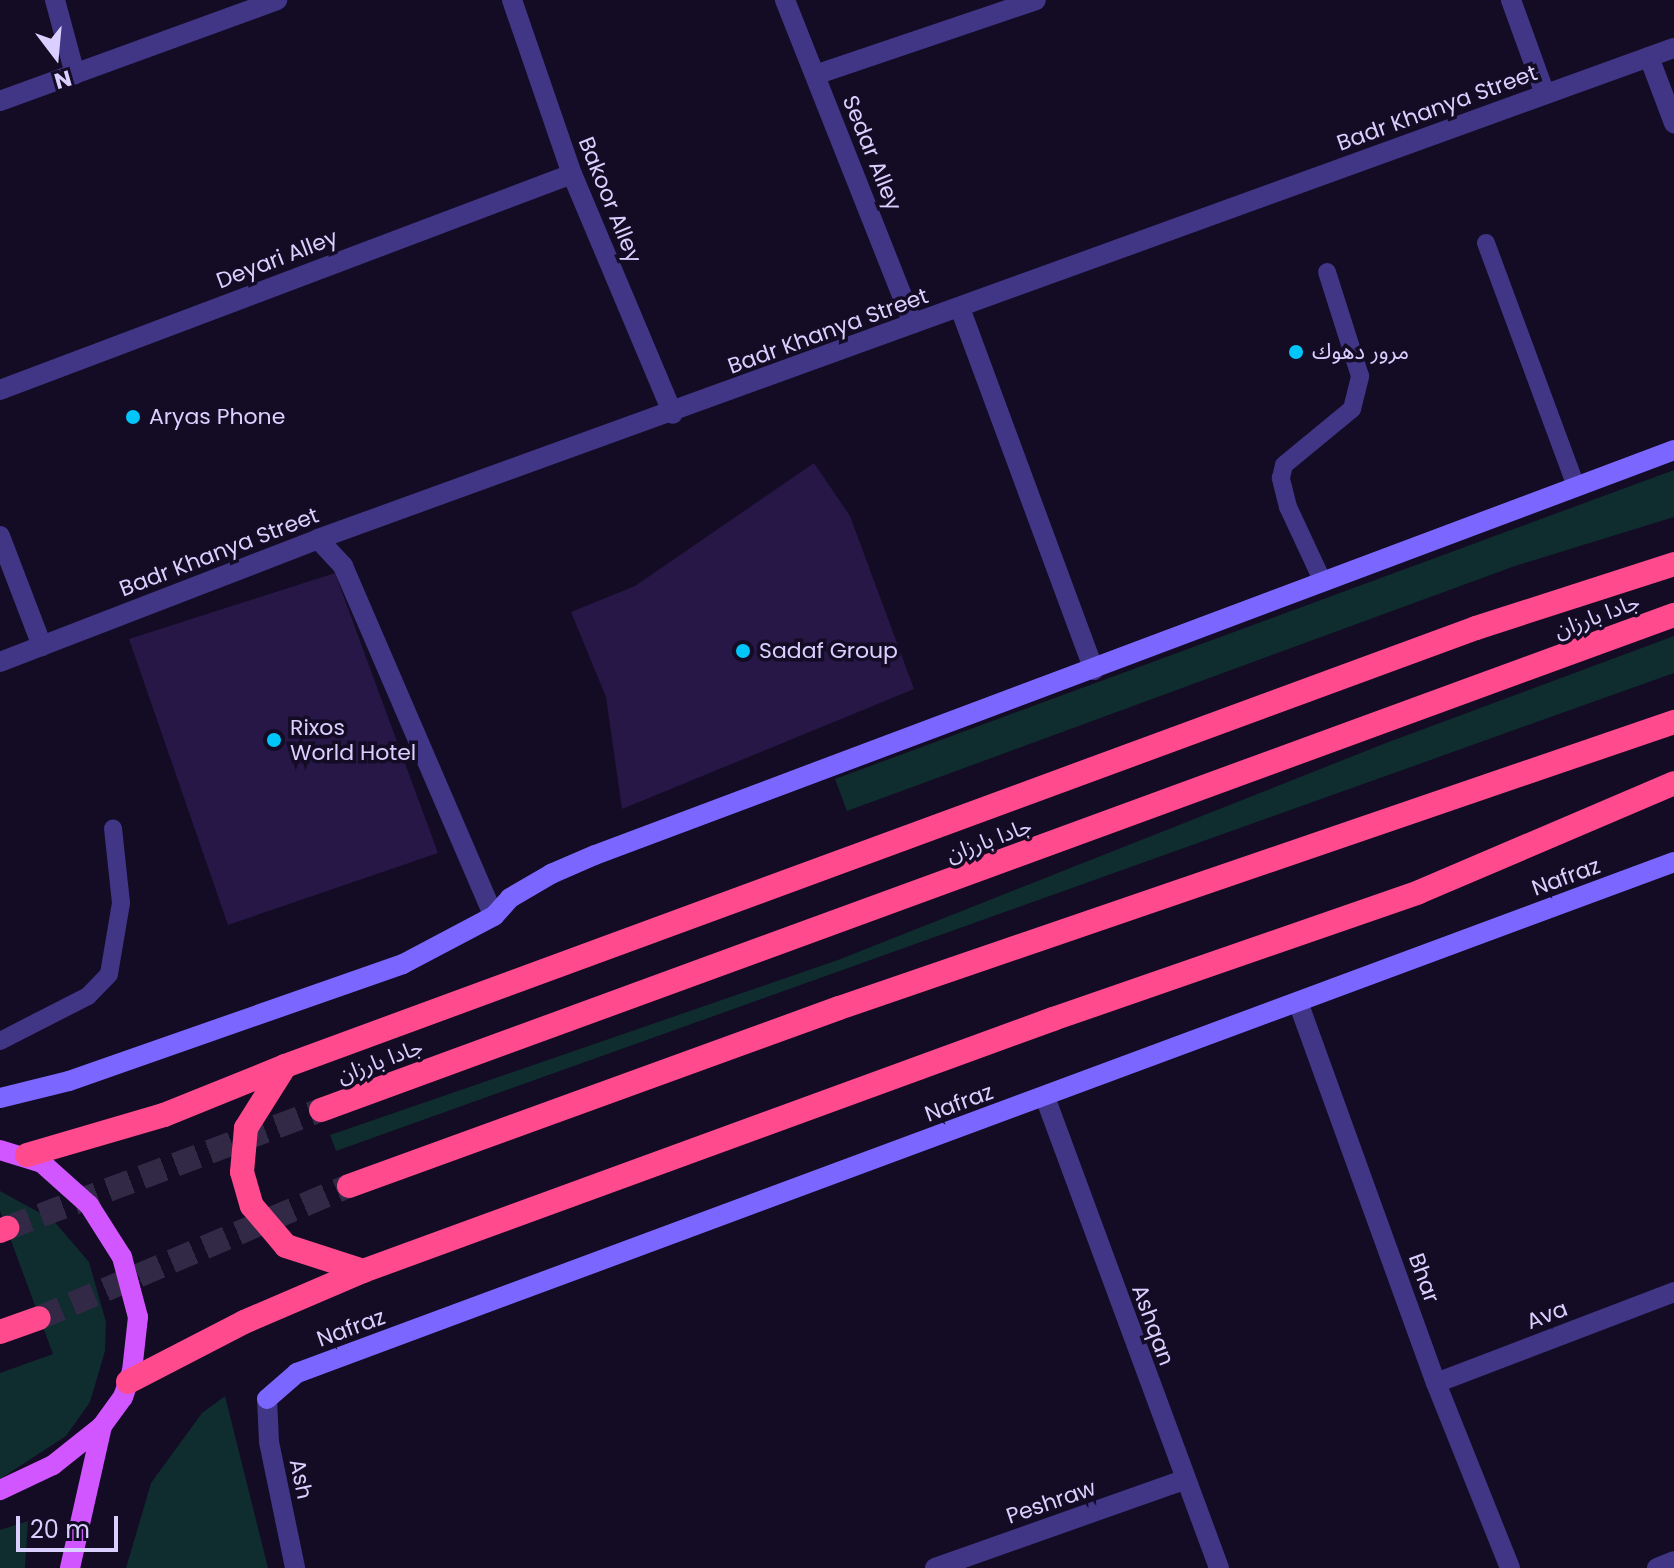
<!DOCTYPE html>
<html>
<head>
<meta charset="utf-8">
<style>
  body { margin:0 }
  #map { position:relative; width:1674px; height:1568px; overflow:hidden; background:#130c24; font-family:Poppins,"Noto Sans Arabic",sans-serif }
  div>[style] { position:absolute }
  .green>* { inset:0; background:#0f2c2e }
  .building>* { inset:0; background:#261746 }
  .highway-tunnel>* { height:24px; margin-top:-12px; transform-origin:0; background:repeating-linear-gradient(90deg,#312945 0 24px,transparent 0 36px) }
  .lane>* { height:18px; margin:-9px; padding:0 9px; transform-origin:9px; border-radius:9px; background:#413586 }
  .street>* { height:20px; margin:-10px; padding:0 10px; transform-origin:10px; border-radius:10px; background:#413586 }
  .secondary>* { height:20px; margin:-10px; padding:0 10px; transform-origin:10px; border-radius:10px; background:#7b66ff }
  .primary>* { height:20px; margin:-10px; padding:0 10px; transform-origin:10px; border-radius:10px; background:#d256ff }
  .highway>* { height:24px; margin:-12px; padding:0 12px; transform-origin:12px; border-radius:12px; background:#ff4a8d }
  .dots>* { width:22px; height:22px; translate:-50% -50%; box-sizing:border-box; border:4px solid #130c24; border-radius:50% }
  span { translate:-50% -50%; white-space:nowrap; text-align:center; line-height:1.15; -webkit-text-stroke:7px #130c24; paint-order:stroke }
  .street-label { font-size:22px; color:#dacfff }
  .poi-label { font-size:22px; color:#dacfff }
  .left { translate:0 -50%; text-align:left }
  .north { position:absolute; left:16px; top:16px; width:80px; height:80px; -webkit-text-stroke:6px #130c24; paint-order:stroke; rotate:164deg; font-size:22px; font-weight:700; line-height:32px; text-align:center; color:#dacfff }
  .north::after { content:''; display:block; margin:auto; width:28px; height:36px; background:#dacfff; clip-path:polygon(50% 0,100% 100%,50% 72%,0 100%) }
  .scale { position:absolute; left:16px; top:1516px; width:102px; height:36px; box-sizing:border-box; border:4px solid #dacfff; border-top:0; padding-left:10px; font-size:24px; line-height:28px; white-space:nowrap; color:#dacfff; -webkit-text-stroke:6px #130c24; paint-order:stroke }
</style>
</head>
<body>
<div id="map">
  <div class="green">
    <div style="clip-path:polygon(1674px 470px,1674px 517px,1515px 566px,847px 811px,835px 779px)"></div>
    <div style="clip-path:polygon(1674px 636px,1674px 673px,336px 1151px,330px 1135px,838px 960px,1386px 743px)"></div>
    <div style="clip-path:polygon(0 1191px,53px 1220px,89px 1262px,106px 1322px,105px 1351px,90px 1402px,66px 1436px,0 1479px,0 1373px,53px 1354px,0 1211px)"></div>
    <div style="clip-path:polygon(225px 1396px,268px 1568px,126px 1568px,151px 1483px,202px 1413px)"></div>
    <div style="clip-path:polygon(28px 1521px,25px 1568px,0 1568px,0 1530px)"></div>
  </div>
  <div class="building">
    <div style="clip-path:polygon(814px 463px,850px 516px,914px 689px,622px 809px,606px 697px,571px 612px,635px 586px)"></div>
    <div style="clip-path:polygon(335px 573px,438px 853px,228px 925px,129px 639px)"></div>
  </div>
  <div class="highway-tunnel">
    <div style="left:7px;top:1228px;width:335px;rotate:-20.6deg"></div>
    <div style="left:39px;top:1318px;width:337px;rotate:-23.1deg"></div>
  </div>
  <div class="lane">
    <div style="left:1486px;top:243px;width:259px;rotate:69.7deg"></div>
    <div style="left:1323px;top:582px;width:83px;rotate:-115deg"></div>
    <div style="left:1288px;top:507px;width:30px;rotate:-104deg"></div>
    <div style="left:1281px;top:478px;width:13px;rotate:-77deg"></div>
    <div style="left:1284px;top:465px;width:88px;rotate:-39.5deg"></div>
    <div style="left:1352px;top:409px;width:34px;rotate:-76deg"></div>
    <div style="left:1360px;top:376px;width:109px;rotate:-107.6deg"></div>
    <div style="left:0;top:1041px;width:99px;rotate:-27.1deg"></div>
    <div style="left:88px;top:996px;width:30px;rotate:-46deg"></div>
    <div style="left:109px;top:974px;width:72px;rotate:-80.4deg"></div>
    <div style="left:121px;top:903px;width:75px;rotate:-96.1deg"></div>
  </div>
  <div class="street">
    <div style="left:55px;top:0;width:77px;rotate:74.9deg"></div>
    <div style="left:512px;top:0;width:184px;rotate:71deg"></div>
    <div style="left:572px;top:174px;width:260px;rotate:67.2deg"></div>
    <div style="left:785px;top:0;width:348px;rotate:68.4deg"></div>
    <div style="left:1511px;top:0;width:100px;rotate:70.1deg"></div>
    <div style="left:1649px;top:57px;width:71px;rotate:69.3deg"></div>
    <div style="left:815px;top:75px;width:233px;rotate:-18.7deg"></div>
    <div style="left:0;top:101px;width:295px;rotate:-20deg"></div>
    <div style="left:960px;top:308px;width:386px;rotate:69.7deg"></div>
    <div style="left:0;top:390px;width:611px;rotate:-20.69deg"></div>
    <div style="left:0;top:536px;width:118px;rotate:69.1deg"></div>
    <div style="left:318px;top:539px;width:37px;rotate:47deg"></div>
    <div style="left:343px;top:566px;width:381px;rotate:66.7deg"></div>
    <div style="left:0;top:662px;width:341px;rotate:-21.1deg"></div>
    <div style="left:318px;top:539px;width:1442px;rotate:-19.91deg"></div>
    <div style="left:1298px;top:1002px;width:405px;rotate:70.1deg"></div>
    <div style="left:1436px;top:1383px;width:199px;rotate:68.2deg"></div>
    <div style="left:1045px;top:1097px;width:502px;rotate:69.72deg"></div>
    <div style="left:1436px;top:1383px;width:255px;rotate:-20.9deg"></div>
    <div style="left:267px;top:1399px;width:43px;rotate:87.3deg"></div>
    <div style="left:269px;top:1442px;width:129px;rotate:78.3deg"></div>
    <div style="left:935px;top:1568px;width:263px;rotate:-19.5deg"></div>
    <div style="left:1657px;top:1568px;width:18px;rotate:-22deg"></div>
  </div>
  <div class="secondary">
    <div style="left:0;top:1098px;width:71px;rotate:-13.8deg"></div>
    <div style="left:69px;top:1081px;width:354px;rotate:-19.3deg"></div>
    <div style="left:403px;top:964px;width:103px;rotate:-27.8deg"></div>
    <div style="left:494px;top:916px;width:24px;rotate:-48deg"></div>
    <div style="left:510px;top:898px;width:48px;rotate:-30.3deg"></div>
    <div style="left:551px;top:874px;width:48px;rotate:-23.4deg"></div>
    <div style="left:595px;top:855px;width:1153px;rotate:-20.57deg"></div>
    <div style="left:267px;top:1399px;width:40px;rotate:-41deg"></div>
    <div style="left:297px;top:1373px;width:1469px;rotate:-20.36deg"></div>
  </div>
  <div class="primary">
    <div style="left:0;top:1150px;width:44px;rotate:17.2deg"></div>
    <div style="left:42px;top:1163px;width:63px;rotate:41.8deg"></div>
    <div style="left:89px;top:1205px;width:62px;rotate:57.6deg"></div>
    <div style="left:122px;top:1257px;width:62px;rotate:75.1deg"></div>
    <div style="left:138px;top:1317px;width:54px;rotate:96.3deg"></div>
    <div style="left:132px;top:1371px;width:28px;rotate:109deg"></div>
    <div style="left:123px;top:1397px;width:36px;rotate:126deg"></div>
    <div style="left:102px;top:1426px;width:63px;rotate:141.5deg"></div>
    <div style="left:53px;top:1465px;width:59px;rotate:154.7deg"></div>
    <div style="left:70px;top:1568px;width:146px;rotate:-77.3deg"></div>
  </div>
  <div class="highway">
    <div style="left:285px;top:1066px;width:73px;rotate:122.2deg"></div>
    <div style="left:246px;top:1128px;width:44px;rotate:95.2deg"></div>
    <div style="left:242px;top:1172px;width:35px;rotate:74deg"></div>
    <div style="left:252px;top:1206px;width:52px;rotate:49.6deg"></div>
    <div style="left:286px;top:1246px;width:81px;rotate:18deg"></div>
    <div style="left:321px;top:1110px;width:1441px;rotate:-20.1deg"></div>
    <div style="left:27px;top:1155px;width:143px;rotate:-16.3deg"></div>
    <div style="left:164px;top:1115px;width:131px;rotate:-22deg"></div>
    <div style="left:285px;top:1066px;width:1269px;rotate:-20.19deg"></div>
    <div style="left:1476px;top:628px;width:208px;rotate:-17.9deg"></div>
    <div style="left:349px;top:1186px;width:521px;rotate:-19.96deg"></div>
    <div style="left:839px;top:1008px;width:883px;rotate:-18.91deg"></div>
    <div style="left:0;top:1231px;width:8px;rotate:-23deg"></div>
    <div style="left:0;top:1332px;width:41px;rotate:-19.7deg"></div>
    <div style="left:128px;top:1382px;width:131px;rotate:-27.3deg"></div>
    <div style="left:244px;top:1322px;width:129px;rotate:-23.2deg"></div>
    <div style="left:363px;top:1271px;width:735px;rotate:-20.06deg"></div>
    <div style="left:1053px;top:1019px;width:387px;rotate:-19.1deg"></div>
    <div style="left:1419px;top:892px;width:277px;rotate:-23.1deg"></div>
  </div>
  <div class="dots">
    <div style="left:1296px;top:352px;background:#00c6fa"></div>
    <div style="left:133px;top:417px;background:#00c6fa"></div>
    <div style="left:743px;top:651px;background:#00c6fa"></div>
    <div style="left:274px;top:740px;background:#00c6fa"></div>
  </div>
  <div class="street-label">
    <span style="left:1437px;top:108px;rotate:-20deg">Badr Khanya Street</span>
    <span style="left:872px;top:153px;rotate:68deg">Sedar Alley</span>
    <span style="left:610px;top:200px;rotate:68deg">Bakoor Alley</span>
    <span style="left:277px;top:259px;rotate:-21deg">Deyari Alley</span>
    <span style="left:828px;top:331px;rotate:-20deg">Badr Khanya Street</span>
    <span style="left:219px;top:552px;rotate:-21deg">Badr Khanya Street</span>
    <span style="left:1597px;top:616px;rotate:-20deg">جادا بارزان</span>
    <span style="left:989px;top:840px;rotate:-20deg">جادا بارزان</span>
    <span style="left:1566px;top:877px;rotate:-20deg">Nafraz</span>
    <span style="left:380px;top:1061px;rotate:-20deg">جادا بارزان</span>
    <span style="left:959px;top:1103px;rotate:-20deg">Nafraz</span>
    <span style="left:1424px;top:1278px;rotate:70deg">Bhar</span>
    <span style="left:1547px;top:1315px;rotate:-21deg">Ava</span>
    <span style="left:1153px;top:1325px;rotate:70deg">Ashqan</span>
    <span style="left:351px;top:1328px;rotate:-20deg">Nafraz</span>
    <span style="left:301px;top:1479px;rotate:78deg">Ash</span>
    <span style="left:1051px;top:1502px;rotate:-19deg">Peshraw</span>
  </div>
  <div class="poi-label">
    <span class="left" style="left:1312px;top:352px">مرور دهوك</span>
    <span class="left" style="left:149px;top:417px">Aryas Phone</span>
    <span class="left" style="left:759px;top:651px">Sadaf Group</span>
    <span class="left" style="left:290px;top:740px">Rixos<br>World Hotel</span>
  </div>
  <div class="north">N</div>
  <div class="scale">20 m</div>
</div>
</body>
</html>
